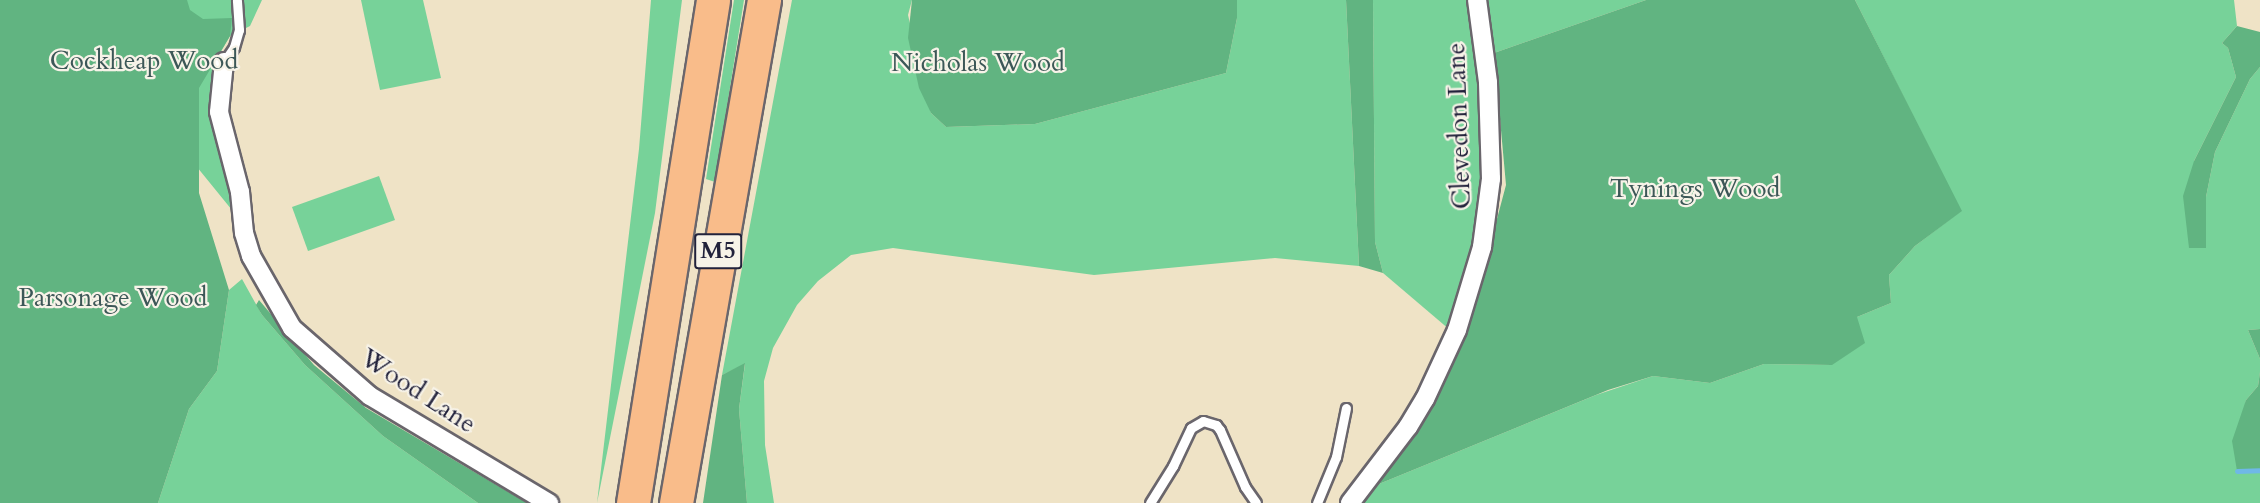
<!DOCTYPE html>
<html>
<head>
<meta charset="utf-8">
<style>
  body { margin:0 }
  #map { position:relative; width:2260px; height:503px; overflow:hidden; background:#efe3c6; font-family:Cardo,serif }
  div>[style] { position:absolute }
  .green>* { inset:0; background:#77d299 }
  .forest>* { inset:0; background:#61b481 }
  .stream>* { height:5px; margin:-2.5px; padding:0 2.5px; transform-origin:2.5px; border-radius:2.5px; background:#6fb8e7 }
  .roads { filter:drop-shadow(2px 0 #6a666c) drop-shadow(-2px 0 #6a666c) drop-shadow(0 2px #6a666c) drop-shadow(0 -2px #6a666c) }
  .lane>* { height:9px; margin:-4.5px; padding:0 4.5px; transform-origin:4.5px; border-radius:4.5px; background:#fff }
  .street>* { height:18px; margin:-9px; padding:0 9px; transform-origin:9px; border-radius:9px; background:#fff }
  .highway>* { height:33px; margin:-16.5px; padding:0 16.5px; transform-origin:16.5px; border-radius:16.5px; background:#f9bc8a }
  span { translate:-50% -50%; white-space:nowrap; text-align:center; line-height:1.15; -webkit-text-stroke:4.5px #f7f3e8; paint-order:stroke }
  .shield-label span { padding:2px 4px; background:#f7f3e8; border:2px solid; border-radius:4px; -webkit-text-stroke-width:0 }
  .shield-label { font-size:24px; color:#22223b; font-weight:700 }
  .park-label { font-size:26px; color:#3c5757 }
  .street-label { font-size:26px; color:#22223b }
</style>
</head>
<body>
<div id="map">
  <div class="green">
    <div style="clip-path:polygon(53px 0,262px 0,250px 26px,230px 36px,217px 58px,209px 113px,236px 215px,88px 33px)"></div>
    <div style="clip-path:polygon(361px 0,423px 0,441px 78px,380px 90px)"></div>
    <div style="clip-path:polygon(651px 0,682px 0,655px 213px,597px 503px,639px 149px)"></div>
    <div style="clip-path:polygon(734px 0,744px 0,715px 182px,706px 179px)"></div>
    <div style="clip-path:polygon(792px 0,912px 0,908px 15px,931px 113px,946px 127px,1035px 124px,1226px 73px,1237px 18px,1237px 0,1346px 0,1359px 266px,1275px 258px,1094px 275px,893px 248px,851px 255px,818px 281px,797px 305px,773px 348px,764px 381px,765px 445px,774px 503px,747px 503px,739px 409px,745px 364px,722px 375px)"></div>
    <div style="clip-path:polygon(1373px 0,1468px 0,1476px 46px,1482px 150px,1479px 209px,1474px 251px,1450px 330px,1383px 273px,1375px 242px)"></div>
    <div style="clip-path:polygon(1486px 0,1646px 0,1494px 53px)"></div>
    <div style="clip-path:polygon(1855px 0,2234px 0,2237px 26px,2222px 43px,2228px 48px,2236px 77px,2194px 161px,2205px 248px,2206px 197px,2215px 152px,2250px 79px,2260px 67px,2260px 329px,2248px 330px,2260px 359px,2260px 372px,2258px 386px,2246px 400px,2237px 471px,2260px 470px,2260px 503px,1359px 503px,1374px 486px,1596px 395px,1653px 376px,1710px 383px,1764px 364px,1831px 365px,1857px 317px,1891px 303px,1889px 275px,1915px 246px,1961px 211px)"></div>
    <div style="clip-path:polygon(379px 176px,395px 220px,308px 251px,292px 207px)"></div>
    <div style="clip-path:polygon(242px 279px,262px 315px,305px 365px,383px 436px,478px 503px,158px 503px,189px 409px,217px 371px,229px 290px)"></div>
  </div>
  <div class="forest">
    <div style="clip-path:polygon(0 0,187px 0,190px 10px,203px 19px,232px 18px,230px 36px,199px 88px,199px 193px,229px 290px,217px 371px,189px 409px,158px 503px,0 503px)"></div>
    <div style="clip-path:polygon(912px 0,1237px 0,1237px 18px,1226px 73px,1035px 124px,946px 127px,931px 113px,919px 88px,908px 38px)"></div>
    <div style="clip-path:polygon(1346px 0,1373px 0,1375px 242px,1383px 273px,1359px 266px)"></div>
    <div style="clip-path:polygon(1646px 0,1855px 0,1962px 211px,1915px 246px,1889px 275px,1891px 303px,1857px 317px,1865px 343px,1832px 365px,1764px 364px,1710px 383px,1653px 376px,1608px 390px,1374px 486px,1444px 378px,1467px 332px,1506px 185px,1494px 53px)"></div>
    <div style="clip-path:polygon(2237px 26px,2260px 32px,2260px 67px,2250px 79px,2215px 152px,2206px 197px,2206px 248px,2189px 248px,2183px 196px,2194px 161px,2236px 77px,2228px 48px,2222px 43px)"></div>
    <div style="clip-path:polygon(259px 300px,314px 365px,366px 408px,527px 503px,478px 503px,383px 436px,305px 365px,262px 315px,256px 305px)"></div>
    <div style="clip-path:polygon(2260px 329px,2260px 359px,2248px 330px)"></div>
    <div style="clip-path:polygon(745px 363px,739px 409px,747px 503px,703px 503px,722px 375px)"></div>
    <div style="clip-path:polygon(2260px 372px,2260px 470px,2237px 471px,2232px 441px,2246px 400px,2258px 386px)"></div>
  </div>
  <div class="stream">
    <div style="left:2237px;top:471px;width:23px;rotate:-2deg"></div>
  </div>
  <div class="roads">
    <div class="lane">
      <div style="left:224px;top:62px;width:18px;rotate:-56deg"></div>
      <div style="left:234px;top:47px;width:18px;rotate:-74deg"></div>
      <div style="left:239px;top:30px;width:30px;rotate:-94deg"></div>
      <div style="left:1150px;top:503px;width:44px;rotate:-58.1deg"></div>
      <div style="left:1173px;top:466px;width:42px;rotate:-64.7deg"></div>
      <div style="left:1191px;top:428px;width:14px;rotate:-30deg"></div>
      <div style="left:1203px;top:421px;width:14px;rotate:17deg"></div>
      <div style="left:1216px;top:425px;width:6px;rotate:51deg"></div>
      <div style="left:1220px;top:430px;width:62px;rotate:66.3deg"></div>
      <div style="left:1245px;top:487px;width:19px;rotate:55deg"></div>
      <div style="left:1317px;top:503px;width:50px;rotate:-67.6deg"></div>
      <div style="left:1336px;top:457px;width:50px;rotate:-78.5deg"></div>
    </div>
    <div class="street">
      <div style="left:224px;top:62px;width:50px;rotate:95.7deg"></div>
      <div style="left:219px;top:112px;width:83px;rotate:75.3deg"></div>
      <div style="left:240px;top:192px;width:41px;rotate:84.4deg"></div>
      <div style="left:244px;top:233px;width:24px;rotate:73deg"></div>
      <div style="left:251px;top:256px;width:83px;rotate:60.3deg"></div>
      <div style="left:292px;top:328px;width:103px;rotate:41.1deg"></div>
      <div style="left:370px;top:396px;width:209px;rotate:30.9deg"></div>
      <div style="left:1350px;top:503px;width:96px;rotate:-52.7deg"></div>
      <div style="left:1408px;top:427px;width:33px;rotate:-59deg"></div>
      <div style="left:1425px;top:399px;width:76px;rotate:-65.1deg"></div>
      <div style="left:1457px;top:330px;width:87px;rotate:-73.2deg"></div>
      <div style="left:1482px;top:247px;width:69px;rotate:-82.5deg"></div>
      <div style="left:1491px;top:179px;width:97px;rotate:-91.8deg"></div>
      <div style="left:1488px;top:82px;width:83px;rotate:-97.6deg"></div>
    </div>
    <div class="highway">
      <div style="left:633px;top:503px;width:509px;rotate:-80.96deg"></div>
      <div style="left:676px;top:503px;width:511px;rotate:-80.08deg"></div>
    </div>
  </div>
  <div class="shield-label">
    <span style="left:718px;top:251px">M5</span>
  </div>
  <div class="park-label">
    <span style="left:144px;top:61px">Cockheap Wood</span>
    <span style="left:978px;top:63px">Nicholas Wood</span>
    <span style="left:1695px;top:189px">Tynings Wood</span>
    <span style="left:113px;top:298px">Parsonage Wood</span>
  </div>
  <div class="street-label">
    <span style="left:1459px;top:126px;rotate:-92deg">Clevedon Lane</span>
    <span style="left:418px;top:391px;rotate:33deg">Wood Lane</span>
  </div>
</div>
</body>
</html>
